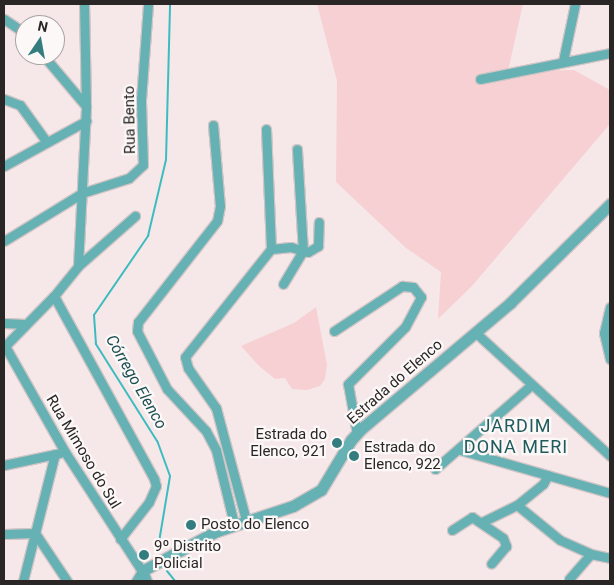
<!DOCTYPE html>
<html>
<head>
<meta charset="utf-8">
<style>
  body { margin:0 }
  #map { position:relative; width:614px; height:585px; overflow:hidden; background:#f6e8e9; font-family:Roboto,sans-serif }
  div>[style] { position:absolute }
  .green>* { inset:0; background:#f7d0d3 }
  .stream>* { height:2px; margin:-1px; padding:0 1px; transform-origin:1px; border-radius:1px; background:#3dbcc0 }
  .roads { filter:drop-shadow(1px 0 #d1c5c6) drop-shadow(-1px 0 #d1c5c6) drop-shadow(0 1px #d1c5c6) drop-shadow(0 -1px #d1c5c6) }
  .minor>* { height:9px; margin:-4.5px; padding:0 4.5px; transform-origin:4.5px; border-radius:4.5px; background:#65b1b3 }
  .tertiary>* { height:11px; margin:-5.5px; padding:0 5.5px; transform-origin:5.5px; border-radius:5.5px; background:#65b1b3 }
  .dots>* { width:14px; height:14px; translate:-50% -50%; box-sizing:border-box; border:2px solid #fdf8f8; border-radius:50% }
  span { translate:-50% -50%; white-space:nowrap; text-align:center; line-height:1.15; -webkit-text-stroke:4.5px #fdf8f8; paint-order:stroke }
  .street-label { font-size:15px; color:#2b2626 }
  .poi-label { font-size:15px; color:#2b2626 }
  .right { translate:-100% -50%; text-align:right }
  .left { translate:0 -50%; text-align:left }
  .water-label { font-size:16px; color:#194e50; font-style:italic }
  .quarter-label { font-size:18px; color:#1f5a5c; letter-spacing:1px }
  .frame { position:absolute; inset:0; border:5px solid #2b2626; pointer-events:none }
  .north { position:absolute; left:15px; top:15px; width:50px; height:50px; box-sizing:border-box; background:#fdf8f8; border:1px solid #a9a4a4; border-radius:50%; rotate:12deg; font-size:14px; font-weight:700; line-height:20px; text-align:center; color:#2b2626 }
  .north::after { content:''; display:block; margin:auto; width:18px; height:22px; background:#347d7f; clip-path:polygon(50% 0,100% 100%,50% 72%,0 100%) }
</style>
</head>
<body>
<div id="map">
  <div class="green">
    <div style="clip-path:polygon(317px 4px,523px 4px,508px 71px,574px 70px,610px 90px,610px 124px,472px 286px,438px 319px,441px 272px,406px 248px,336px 182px,337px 81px)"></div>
    <div style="clip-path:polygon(316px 307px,327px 365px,325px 379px,320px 386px,307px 390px,292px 389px,285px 378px,275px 379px,259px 366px,241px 346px,294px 323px)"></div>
  </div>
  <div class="stream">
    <div style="left:158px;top:548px;width:73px;rotate:-80.5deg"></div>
    <div style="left:170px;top:476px;width:37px;rotate:-110deg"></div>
    <div style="left:157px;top:441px;width:115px;rotate:-122.2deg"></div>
    <div style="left:96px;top:344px;width:29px;rotate:-94deg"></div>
    <div style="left:94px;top:315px;width:96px;rotate:-55.6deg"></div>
    <div style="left:148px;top:236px;width:78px;rotate:-76.7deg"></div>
    <div style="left:166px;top:160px;width:156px;rotate:-88.5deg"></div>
    <div style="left:167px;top:571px;width:13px;rotate:51deg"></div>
  </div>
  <div class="roads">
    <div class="minor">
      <div style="left:4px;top:19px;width:25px;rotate:34deg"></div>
      <div style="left:43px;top:55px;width:67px;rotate:49.9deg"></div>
      <div style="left:563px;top:61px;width:58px;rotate:-78.1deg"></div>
      <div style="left:480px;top:79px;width:133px;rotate:-11.3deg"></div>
      <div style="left:4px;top:99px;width:17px;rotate:21deg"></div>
      <div style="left:20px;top:105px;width:44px;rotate:54.2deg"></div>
      <div style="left:213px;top:125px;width:81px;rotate:85.1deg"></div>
      <div style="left:220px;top:206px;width:15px;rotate:101deg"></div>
      <div style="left:217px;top:221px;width:128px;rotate:128deg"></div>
      <div style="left:138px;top:322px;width:9px;rotate:96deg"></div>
      <div style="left:137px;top:331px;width:65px;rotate:62.7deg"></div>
      <div style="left:167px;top:389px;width:57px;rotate:47.1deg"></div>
      <div style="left:206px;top:431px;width:21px;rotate:62deg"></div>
      <div style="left:216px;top:450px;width:76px;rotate:76.3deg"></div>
      <div style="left:266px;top:129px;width:120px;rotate:87.6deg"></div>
      <div style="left:4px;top:166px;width:94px;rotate:-28.8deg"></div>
      <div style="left:4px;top:241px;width:92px;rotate:-31.6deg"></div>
      <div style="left:82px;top:193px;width:49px;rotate:-17.7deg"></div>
      <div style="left:129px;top:178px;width:19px;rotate:-43deg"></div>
      <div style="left:143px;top:165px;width:65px;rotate:-91.8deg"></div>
      <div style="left:141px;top:100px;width:96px;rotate:-85.8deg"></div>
      <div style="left:78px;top:266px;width:76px;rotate:-41.3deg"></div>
      <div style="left:283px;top:284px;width:39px;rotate:-59deg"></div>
      <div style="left:303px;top:251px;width:5px;rotate:11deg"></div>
      <div style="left:308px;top:252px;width:12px;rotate:-31deg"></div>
      <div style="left:318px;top:246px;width:24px;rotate:-88deg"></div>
      <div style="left:54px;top:296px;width:209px;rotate:61.3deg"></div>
      <div style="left:154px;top:479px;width:7px;rotate:74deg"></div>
      <div style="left:156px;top:486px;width:17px;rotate:114deg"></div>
      <div style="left:149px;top:502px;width:47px;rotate:128.1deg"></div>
      <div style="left:610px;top:307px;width:27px;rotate:103deg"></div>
      <div style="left:604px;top:333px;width:27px;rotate:77deg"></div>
      <div style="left:4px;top:323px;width:21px;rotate:3deg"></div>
      <div style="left:334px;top:331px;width:82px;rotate:-33.5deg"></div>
      <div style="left:402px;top:286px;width:11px;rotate:5deg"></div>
      <div style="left:413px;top:287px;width:13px;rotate:51deg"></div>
      <div style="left:421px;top:297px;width:34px;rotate:118deg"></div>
      <div style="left:405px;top:327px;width:81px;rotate:135deg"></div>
      <div style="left:348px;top:384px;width:51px;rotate:79.8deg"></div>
      <div style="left:476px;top:333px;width:182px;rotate:42.5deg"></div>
      <div style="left:5px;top:346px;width:122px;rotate:60.5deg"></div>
      <div style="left:65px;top:452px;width:142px;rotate:57.1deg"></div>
      <div style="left:142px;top:571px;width:12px;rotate:121deg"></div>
      <div style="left:4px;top:347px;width:71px;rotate:-45.6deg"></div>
      <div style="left:54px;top:296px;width:38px;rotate:-51deg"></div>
      <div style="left:78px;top:266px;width:160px;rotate:-87.1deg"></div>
      <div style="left:86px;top:106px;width:102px;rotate:-91.1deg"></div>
      <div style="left:460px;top:450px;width:156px;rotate:16deg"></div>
      <div style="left:4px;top:465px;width:57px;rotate:-12.1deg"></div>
      <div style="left:435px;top:469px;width:126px;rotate:-41.1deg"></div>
      <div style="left:517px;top:505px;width:55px;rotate:39.1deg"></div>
      <div style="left:560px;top:540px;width:34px;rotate:24deg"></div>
      <div style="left:591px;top:554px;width:19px;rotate:12deg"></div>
      <div style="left:246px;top:520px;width:116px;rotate:-105deg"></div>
      <div style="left:216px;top:408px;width:49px;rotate:-125deg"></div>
      <div style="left:188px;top:368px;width:11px;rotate:-105deg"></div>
      <div style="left:185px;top:357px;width:138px;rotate:-51.5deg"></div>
      <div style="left:271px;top:249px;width:20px;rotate:-6deg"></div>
      <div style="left:291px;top:247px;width:13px;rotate:18deg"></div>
      <div style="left:303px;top:251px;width:102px;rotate:-93.4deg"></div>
      <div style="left:482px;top:522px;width:39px;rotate:-26deg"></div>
      <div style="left:517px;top:505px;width:33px;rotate:-39deg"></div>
      <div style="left:543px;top:484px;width:10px;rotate:-61deg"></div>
      <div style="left:452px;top:530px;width:24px;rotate:-33deg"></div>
      <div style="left:472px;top:517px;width:37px;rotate:34deg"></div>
      <div style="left:503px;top:538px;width:9px;rotate:69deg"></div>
      <div style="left:506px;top:546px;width:23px;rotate:130deg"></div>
      <div style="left:4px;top:534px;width:31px;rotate:-2deg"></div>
      <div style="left:35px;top:533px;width:58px;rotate:56.3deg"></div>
      <div style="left:569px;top:579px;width:33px;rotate:-49deg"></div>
      <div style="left:23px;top:581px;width:131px;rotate:-75.9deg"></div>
    </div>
    <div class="tertiary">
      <div style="left:146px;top:581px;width:11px;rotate:-112deg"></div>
      <div style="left:142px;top:571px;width:85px;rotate:-28.1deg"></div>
      <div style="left:217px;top:531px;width:80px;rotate:-18.2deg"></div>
      <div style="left:293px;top:506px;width:32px;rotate:-30deg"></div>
      <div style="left:321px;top:490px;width:58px;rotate:-59deg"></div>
      <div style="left:351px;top:440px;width:15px;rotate:-48deg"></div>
      <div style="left:361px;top:429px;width:195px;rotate:-40.2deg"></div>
      <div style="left:510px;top:303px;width:141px;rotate:-44.7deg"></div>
    </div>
  </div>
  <div class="dots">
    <div style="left:337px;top:443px;background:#347d7f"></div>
    <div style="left:354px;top:456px;background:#347d7f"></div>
    <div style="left:191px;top:525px;background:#347d7f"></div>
    <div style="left:144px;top:555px;background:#347d7f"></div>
  </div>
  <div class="street-label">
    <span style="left:130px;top:120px;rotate:-91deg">Rua Bento</span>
    <span style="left:395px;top:382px;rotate:-41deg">Estrada do Elenco</span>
    <span style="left:83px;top:452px;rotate:59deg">Rua Mimoso do Sul</span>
  </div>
  <div class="poi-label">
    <span class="right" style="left:327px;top:443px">Estrada do<br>Elenco, 921</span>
    <span class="left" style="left:364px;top:456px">Estrada do<br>Elenco, 922</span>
    <span class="left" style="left:201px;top:525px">Posto do Elenco</span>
    <span class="left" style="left:154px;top:555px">9º Distrito<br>Policial</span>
  </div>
  <div class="water-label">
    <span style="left:136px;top:382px;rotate:60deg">Córrego Elenco</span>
  </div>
  <div class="quarter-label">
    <span style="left:516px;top:437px">JARDIM<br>DONA MERI</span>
  </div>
  <div class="frame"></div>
  <div class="north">N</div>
</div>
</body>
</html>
